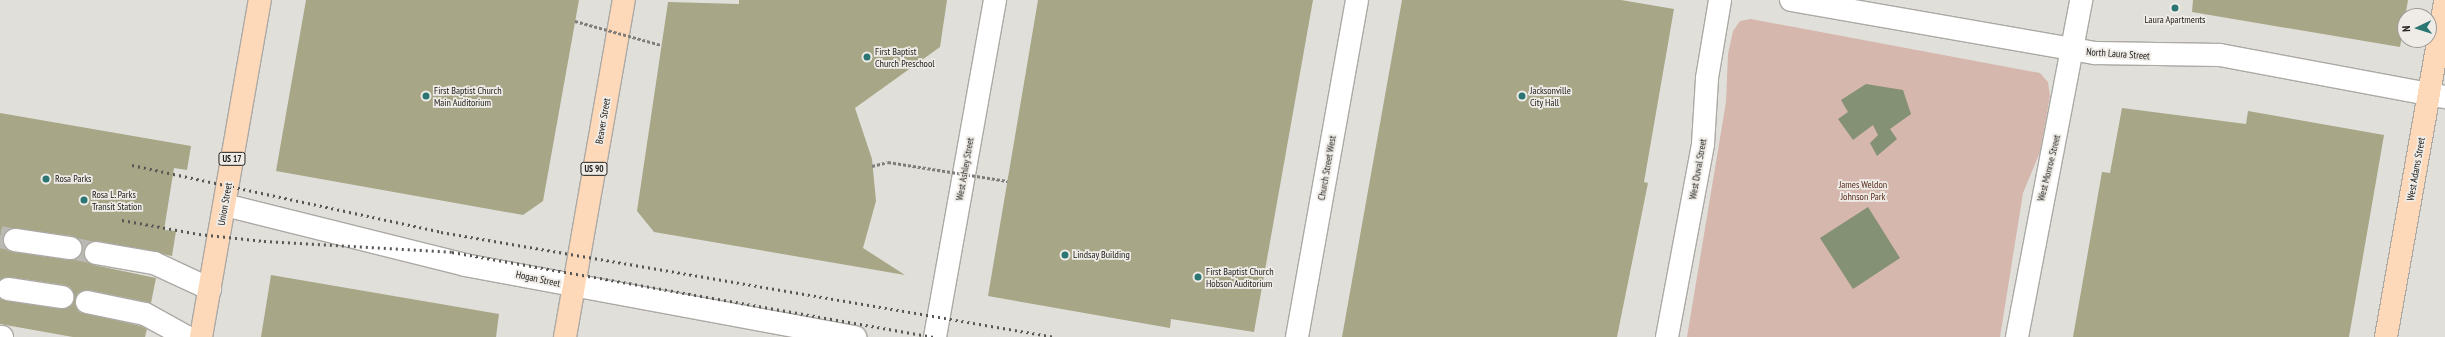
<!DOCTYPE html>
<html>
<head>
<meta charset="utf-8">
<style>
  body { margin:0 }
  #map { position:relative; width:2445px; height:337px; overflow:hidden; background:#e1dfda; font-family:"PT Sans Narrow",sans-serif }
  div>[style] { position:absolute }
  .green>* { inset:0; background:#d5b7ad }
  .water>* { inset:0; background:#849174 }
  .building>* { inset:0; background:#a7a687 }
  .minor-tunnel>* { height:22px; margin-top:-11px; transform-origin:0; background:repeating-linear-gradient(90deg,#bbb9b4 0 22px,transparent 0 33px) }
  .roads { filter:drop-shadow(1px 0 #aca9a5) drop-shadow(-1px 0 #aca9a5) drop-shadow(0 1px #aca9a5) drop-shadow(0 -1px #aca9a5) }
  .minor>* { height:22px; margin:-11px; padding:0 11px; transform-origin:11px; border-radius:11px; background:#fff }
  .major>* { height:22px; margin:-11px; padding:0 11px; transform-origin:11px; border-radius:11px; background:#fed9b9 }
  .rail>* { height:3px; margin-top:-1.5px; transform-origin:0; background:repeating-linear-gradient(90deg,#595755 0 2px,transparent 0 6px) }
  .path-bridge>* { height:2.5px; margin-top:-1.25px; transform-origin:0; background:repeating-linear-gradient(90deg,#807e7b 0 3px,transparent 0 5px) }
  .dots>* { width:11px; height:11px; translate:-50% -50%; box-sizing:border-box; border:2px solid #efece7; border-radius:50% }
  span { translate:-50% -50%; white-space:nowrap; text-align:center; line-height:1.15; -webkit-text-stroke:3.5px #efece7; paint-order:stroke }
  .shield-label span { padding:1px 3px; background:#efece7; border:1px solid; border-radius:3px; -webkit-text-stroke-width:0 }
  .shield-label { font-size:9px; color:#21201e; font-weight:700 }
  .poi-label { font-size:10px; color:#21201e }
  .left { translate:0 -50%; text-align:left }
  .street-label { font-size:10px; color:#21201e }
  .park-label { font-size:10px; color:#582a19 }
  .north { position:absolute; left:2397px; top:8px; width:40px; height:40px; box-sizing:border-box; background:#efece7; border:1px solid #9d9a97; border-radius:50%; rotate:266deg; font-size:11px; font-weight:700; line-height:16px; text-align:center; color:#21201e }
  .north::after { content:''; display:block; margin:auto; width:14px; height:18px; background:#2b7573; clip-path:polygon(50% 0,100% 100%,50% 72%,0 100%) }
</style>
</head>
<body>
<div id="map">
  <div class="green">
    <div style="clip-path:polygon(1751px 19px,2040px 73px,2048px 82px,2050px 96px,2040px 152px,2023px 193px,2000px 337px,1687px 337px,1726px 102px,1728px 54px,1733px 31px,1740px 21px)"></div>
  </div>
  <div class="water">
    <div style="clip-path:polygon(1866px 84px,1903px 90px,1911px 114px,1890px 129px,1897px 139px,1877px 156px,1870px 143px,1878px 135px,1873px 125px,1853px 140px,1838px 119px,1848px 112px,1841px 100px)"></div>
    <div style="clip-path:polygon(1868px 207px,1900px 258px,1853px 289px,1820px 238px)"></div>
  </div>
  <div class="building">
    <div style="clip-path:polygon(306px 0,579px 0,543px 201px,523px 215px,276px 171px)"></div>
    <div style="clip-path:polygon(739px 0,947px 0,940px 47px,855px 108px,872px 159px,876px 201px,863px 248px,905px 275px,654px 232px,637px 211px,668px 2px,739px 4px)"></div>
    <div style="clip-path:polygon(1038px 0,1313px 0,1254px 332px,1171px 319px,1170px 328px,988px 296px)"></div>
    <div style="clip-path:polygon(1402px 0,1621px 0,1674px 9px,1644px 182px,1648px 183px,1617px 337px,1342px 337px)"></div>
    <div style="clip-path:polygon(2193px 0,2408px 0,2400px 47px,2192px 12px)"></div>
    <div style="clip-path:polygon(2122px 108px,2246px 124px,2248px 111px,2384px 135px,2349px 337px,2073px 337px,2102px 172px,2110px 173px)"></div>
    <div style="clip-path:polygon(evenodd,0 113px,191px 146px,187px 170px,174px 168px,164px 230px,176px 231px,172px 256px,98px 241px,91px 241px,84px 250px,84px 258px,94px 265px,156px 278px,151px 303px,89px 290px,78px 293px,75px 300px,79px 312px,141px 326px,147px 329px,145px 337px,73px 337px,0 324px,0 299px,61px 309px,72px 305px,74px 298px,70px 287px,64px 285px,10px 277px,0 280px,0 113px,11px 228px,72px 236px,81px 243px,82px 250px,80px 256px,69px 260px,13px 252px,7px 250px,3px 239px,11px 228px)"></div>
    <div style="clip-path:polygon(271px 275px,499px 314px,496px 337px,261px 337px)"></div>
  </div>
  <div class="minor-tunnel">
    <div style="left:0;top:237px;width:15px;rotate:11deg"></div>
    <div style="left:70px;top:248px;width:26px;rotate:11deg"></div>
  </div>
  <div class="roads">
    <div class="minor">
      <div style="left:1791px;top:0;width:309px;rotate:9.9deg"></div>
      <div style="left:2095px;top:53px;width:125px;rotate:0.9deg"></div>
      <div style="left:2220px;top:55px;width:229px;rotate:10.6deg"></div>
      <div style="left:225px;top:205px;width:247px;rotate:14deg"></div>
      <div style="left:465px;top:265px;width:397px;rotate:10.5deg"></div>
      <div style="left:15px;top:240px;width:56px;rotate:8.3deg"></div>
      <div style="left:96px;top:253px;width:59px;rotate:9.8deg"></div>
      <div style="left:154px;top:263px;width:62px;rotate:24.9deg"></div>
      <div style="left:8px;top:289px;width:55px;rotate:8.4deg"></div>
      <div style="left:87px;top:302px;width:59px;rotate:11.7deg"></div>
      <div style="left:145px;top:314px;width:48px;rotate:28.7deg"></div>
      <div style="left:0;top:337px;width:2px"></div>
      <div style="left:935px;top:337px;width:342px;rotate:-79.9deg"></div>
      <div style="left:1297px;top:337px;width:342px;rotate:-79.9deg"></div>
      <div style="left:1667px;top:337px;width:196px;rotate:-79.4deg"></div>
      <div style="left:1703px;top:144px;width:66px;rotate:-86.5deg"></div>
      <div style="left:1707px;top:78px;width:79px;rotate:-80.5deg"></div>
      <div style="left:2017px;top:337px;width:343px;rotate:-79.2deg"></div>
    </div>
    <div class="major">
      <div style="left:201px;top:337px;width:342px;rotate:-80.1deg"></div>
      <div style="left:565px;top:337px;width:342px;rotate:-80.1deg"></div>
      <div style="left:2386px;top:337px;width:341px;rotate:-80deg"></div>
    </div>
  </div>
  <div class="rail">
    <div style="left:132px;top:165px;width:316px;rotate:12.2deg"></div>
    <div style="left:441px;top:232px;width:623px;rotate:9.7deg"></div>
    <div style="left:122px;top:220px;width:78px;rotate:10.3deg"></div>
    <div style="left:199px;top:234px;width:65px;rotate:6.1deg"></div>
    <div style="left:264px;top:241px;width:188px;rotate:3.3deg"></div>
    <div style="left:452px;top:252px;width:489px;rotate:10deg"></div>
  </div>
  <div class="path-bridge">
    <div style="left:575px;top:21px;width:89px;rotate:15.6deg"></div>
    <div style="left:872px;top:166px;width:16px;rotate:-14deg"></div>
    <div style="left:888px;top:162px;width:121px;rotate:9deg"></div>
  </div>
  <div class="dots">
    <div style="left:2175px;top:8px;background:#2b7573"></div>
    <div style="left:867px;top:57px;background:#2b7573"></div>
    <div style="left:426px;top:96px;background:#2b7573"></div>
    <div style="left:1522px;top:96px;background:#2b7573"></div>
    <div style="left:46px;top:179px;background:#2b7573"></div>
    <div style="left:84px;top:200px;background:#2b7573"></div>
    <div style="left:1065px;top:255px;background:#2b7573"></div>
    <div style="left:1198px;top:277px;background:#2b7573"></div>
  </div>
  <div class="shield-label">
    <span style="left:232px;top:159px">US 17</span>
    <span style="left:594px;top:169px">US 90</span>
  </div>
  <div class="poi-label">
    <span style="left:2175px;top:20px">Laura Apartments</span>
    <span class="left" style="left:875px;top:57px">First Baptist<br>Church Preschool</span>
    <span class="left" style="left:434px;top:96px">First Baptist Church<br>Main Auditorium</span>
    <span class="left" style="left:1530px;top:96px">Jacksonville<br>City Hall</span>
    <span class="left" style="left:55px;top:179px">Rosa Parks</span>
    <span class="left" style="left:92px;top:200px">Rosa L. Parks<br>Transit Station</span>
    <span class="left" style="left:1073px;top:255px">Lindsay Building</span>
    <span class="left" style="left:1206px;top:277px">First Baptist Church<br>Hobson Auditorium</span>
  </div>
  <div class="street-label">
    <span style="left:2118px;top:54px;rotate:4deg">North Laura Street</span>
    <span style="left:603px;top:121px;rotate:-80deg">Beaver Street</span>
    <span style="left:1327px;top:168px;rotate:-80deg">Church Street West</span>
    <span style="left:2049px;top:168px;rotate:-76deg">West Monroe Street</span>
    <span style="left:965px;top:169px;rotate:-80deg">West Ashley Street</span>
    <span style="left:1698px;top:169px;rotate:-80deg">West Duval Street</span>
    <span style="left:2416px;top:169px;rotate:-80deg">West Adams Street</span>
    <span style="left:225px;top:204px;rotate:-80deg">Union Street</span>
    <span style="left:538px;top:279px;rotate:12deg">Hogan Street</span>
  </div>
  <div class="park-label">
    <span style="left:1863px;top:190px">James Weldon<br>Johnson Park</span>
  </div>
  <div class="north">N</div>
</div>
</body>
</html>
